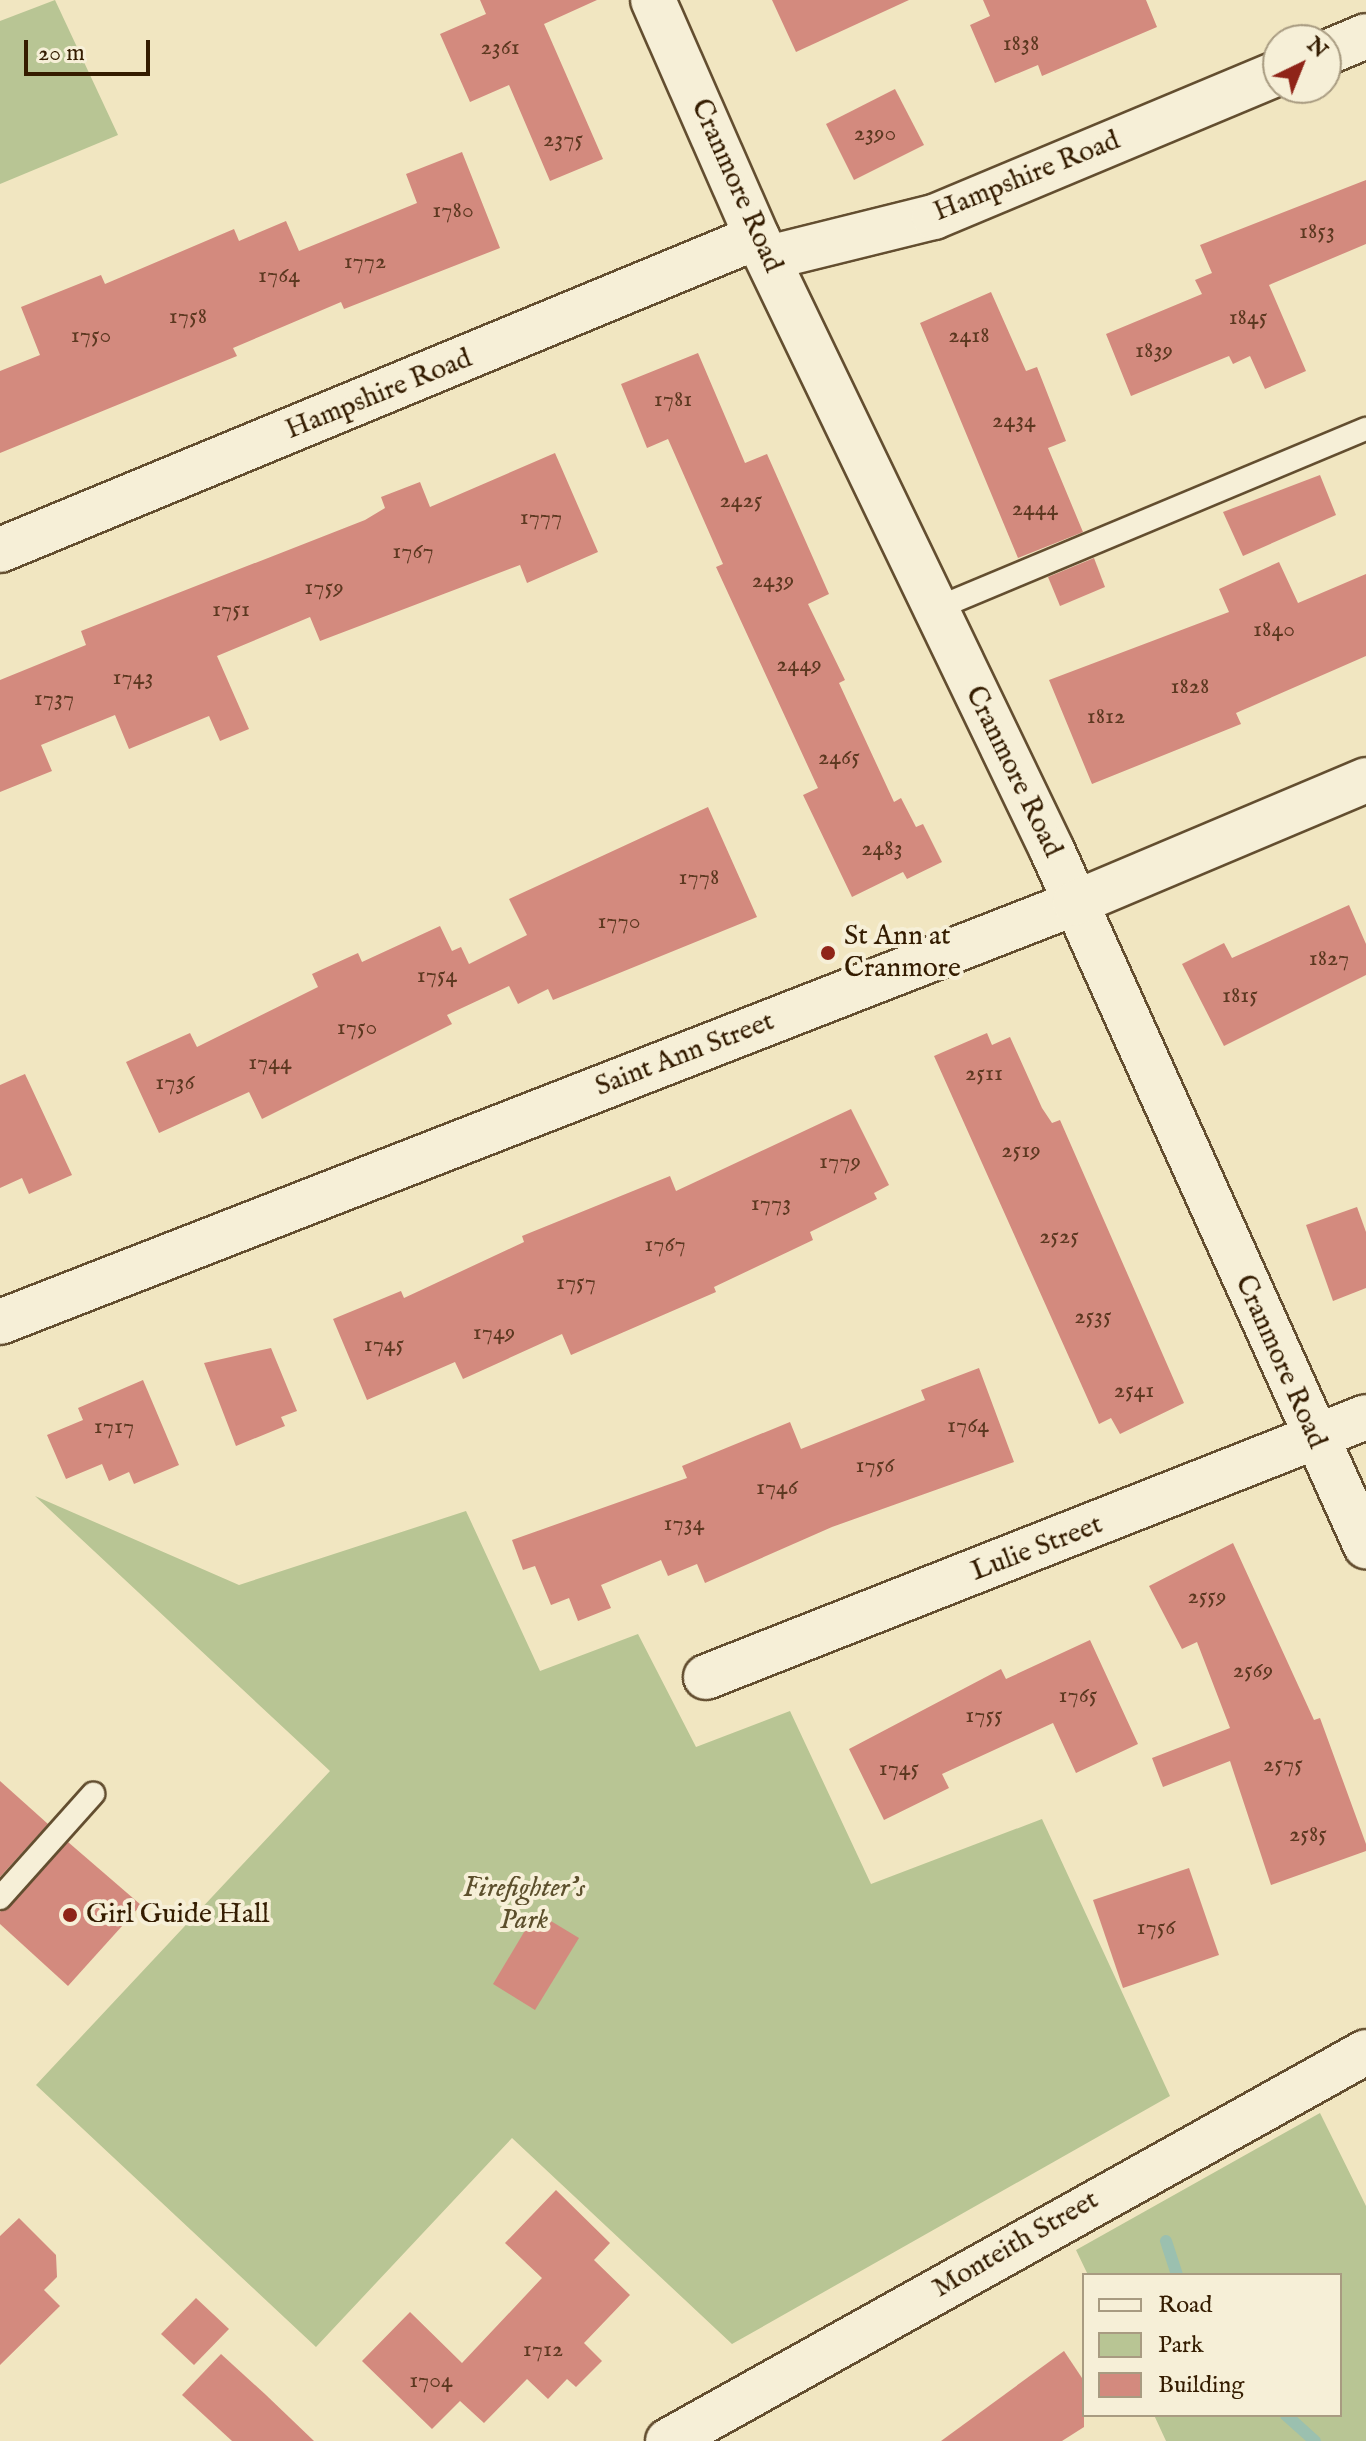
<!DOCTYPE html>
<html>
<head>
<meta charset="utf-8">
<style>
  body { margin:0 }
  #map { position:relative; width:1366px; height:2441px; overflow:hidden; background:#f1e6c1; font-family:"IM FELL English",serif }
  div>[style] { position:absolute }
  .green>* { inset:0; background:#b8c594 }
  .stream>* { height:12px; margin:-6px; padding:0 6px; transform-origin:6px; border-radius:6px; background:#9bc0af }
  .building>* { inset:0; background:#d38a7e }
  .roads { filter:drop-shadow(2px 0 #634e30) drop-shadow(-2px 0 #634e30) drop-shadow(0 2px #634e30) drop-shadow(0 -2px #634e30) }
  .service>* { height:22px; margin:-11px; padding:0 11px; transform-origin:11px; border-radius:11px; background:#f6efd7 }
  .minor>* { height:44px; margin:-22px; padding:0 22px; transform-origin:22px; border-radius:22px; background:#f6efd7 }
  .dots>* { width:22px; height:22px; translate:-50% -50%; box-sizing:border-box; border:4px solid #f6efd7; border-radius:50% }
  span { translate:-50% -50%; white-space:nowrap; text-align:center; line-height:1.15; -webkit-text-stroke:8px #f6efd7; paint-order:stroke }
  .number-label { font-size:24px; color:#5c3820 }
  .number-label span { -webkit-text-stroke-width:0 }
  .street-label { font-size:28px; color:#341c00 }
  .poi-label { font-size:28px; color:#341c00 }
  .left { translate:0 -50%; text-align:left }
  .park-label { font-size:28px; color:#5c4f2c; font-style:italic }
  .legend { position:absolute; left:1082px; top:2273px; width:260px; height:144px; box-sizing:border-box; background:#f6efd7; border:2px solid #a89b81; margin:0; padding:10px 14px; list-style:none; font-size:24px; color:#341c00 }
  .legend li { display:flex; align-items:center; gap:16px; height:40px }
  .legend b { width:40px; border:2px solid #a89b81 }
  .north { position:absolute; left:1262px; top:24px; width:80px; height:80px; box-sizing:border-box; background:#f6efd7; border:2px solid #a89b81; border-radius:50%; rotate:43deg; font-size:22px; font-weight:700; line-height:32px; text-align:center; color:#341c00 }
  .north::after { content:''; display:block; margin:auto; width:28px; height:36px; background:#8f2418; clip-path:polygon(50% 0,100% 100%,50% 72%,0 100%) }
  .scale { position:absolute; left:24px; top:40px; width:126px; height:36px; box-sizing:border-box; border:4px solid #341c00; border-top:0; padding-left:10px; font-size:24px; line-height:28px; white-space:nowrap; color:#341c00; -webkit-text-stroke:6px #f6efd7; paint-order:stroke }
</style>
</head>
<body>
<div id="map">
  <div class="green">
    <div style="clip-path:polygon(55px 0,118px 135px,0 184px,0 21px)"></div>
    <div style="clip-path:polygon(35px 1496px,239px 1585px,466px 1511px,540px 1671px,638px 1634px,696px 1747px,790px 1711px,871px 1884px,1042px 1819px,1170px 2096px,732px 2344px,512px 2138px,316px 2347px,36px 2085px,330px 1771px)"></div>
    <div style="clip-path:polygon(1320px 2113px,1366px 2206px,1366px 2441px,1166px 2441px,1154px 2415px,1340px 2415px,1340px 2275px,1088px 2275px,1076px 2250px)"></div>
  </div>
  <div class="stream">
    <div style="left:1166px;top:2241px;width:36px;rotate:72deg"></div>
    <div style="left:1286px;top:2415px;width:39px;rotate:42deg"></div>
  </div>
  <div class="building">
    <div style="clip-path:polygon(480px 0,597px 0,544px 24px,603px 159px,550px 181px,509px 85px,470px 102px,440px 34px,486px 14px)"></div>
    <div style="clip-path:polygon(772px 0,909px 0,796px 52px)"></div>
    <div style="clip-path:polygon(983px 0,1146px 0,1157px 27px,1042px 76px,1038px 65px,995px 83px,970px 25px,990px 16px)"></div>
    <div style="clip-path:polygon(895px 89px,924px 145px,854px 180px,826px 124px)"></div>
    <div style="clip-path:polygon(462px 152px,500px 248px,344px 309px,341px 302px,233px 348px,237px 356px,0 453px,0 371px,40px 355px,21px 307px,101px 275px,105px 284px,234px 229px,239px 241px,286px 221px,299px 251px,417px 203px,406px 174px)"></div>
    <div style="clip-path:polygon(1366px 180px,1366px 244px,1269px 285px,1306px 371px,1265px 389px,1250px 356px,1233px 364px,1229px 356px,1131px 396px,1106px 334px,1202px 294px,1195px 280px,1212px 273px,1200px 245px)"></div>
    <div style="clip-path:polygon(991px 292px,1026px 371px,1037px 367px,1066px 441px,1048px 448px,1083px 532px,1018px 558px,920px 323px)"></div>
    <div style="clip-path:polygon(698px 353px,745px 463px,767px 454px,829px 594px,808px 604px,845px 680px,839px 683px,894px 802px,901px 798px,916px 827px,923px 824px,942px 862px,907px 879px,903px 872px,852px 897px,803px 795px,818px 788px,716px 567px,723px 564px,668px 439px,647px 448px,621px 384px)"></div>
    <div style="clip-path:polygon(555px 453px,598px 552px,527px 583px,520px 565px,320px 641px,310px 617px,217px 656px,249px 729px,220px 741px,209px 716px,129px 749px,115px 715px,41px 745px,52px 771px,0 792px,0 680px,86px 645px,81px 631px,365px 520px,385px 508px,381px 497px,420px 482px,430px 507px)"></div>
    <div style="clip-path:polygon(1320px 475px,1336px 515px,1243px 556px,1223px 512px)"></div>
    <div style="clip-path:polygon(1094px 558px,1105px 587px,1060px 606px,1048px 577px)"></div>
    <div style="clip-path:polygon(1279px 562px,1298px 603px,1366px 574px,1366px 656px,1236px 713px,1241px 724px,1092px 784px,1049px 680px,1229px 612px,1219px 589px)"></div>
    <div style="clip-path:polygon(708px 807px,757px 917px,553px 1000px,548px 989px,518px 1004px,509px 986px,447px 1015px,452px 1024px,262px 1119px,249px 1092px,159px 1133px,126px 1062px,190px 1033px,197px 1047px,318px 987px,312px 974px,358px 953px,362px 962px,440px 926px,452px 951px,461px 947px,469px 964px,527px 935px,509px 899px)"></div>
    <div style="clip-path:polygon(1349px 905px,1366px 944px,1366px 975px,1224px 1046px,1182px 964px,1224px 943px,1232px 958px)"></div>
    <div style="clip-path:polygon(987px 1033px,992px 1045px,1010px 1037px,1042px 1108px,1052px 1123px,1060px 1120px,1184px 1403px,1120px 1434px,1111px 1418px,1099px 1424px,934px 1056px)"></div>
    <div style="clip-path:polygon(25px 1074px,72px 1175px,29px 1194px,22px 1178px,0 1188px,0 1085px)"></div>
    <div style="clip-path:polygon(851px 1109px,889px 1185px,874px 1193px,877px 1199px,810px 1232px,813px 1240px,714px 1287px,716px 1292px,571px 1355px,562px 1334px,463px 1379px,455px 1362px,367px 1400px,333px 1319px,401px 1291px,404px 1298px,524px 1242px,522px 1236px,670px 1176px,676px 1191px)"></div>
    <div style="clip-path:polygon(1357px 1207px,1366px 1232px,1366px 1288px,1333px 1301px,1306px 1225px)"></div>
    <div style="clip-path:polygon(271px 1348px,297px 1411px,281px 1417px,285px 1426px,236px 1446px,204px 1363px)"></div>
    <div style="clip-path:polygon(979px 1368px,1014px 1462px,832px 1527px,705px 1583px,697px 1564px,668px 1576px,661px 1560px,601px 1585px,611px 1608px,578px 1621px,569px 1598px,551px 1605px,535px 1566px,523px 1570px,512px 1540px,687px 1478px,682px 1466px,790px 1422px,801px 1449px,925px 1400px,921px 1390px)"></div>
    <div style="clip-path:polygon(143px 1380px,179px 1465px,134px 1484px,129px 1472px,109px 1481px,102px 1464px,66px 1479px,47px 1435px,83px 1420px,78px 1408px)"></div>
    <div style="clip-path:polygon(1233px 1543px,1314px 1720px,1320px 1718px,1366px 1844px,1366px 1851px,1271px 1885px,1230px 1761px,1163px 1787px,1152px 1758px,1230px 1728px,1197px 1642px,1182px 1649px,1149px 1586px)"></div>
    <div style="clip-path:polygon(1090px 1640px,1138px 1744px,1076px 1773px,1053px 1723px,942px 1774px,949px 1788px,884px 1820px,849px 1749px,1001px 1669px,1006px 1679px)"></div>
    <div style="clip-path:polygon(0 1781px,48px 1824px,0 1877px)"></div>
    <div style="clip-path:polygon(68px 1842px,141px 1905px,68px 1986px,0 1924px,0 1912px)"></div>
    <div style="clip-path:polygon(1189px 1868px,1219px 1955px,1123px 1988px,1093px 1900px)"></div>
    <div style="clip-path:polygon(536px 1912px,579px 1938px,535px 2010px,493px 1984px)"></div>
    <div style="clip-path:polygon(556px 2190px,610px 2243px,594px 2260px,630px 2295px,584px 2343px,602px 2361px,576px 2387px,567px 2379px,548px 2399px,527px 2379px,484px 2423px,460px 2401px,432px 2429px,362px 2361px,410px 2312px,462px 2363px,542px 2278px,505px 2243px)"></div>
    <div style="clip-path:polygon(19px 2218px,56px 2255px,57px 2277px,44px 2290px,60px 2306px,0 2365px,0 2236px)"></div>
    <div style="clip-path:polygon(196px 2298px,229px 2329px,194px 2365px,161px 2334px)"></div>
    <div style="clip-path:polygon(1064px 2351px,1084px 2381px,1084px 2427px,1062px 2441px,941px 2441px)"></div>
    <div style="clip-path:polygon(221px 2354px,266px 2395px,314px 2441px,232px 2441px,182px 2395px)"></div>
  </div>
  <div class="roads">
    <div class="service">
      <div style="left:935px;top:609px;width:467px;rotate:-22.7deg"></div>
      <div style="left:0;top:1898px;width:140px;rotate:-48.2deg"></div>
    </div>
    <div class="minor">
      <div style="left:653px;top:0;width:259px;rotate:66.3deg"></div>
      <div style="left:757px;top:237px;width:680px;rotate:64.3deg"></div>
      <div style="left:1052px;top:850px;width:764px;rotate:65.72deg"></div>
      <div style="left:1326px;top:53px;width:43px;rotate:-23deg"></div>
      <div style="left:768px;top:258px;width:171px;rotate:-13.9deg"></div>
      <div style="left:934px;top:217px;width:373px;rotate:-22.7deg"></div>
      <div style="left:0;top:550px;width:819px;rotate:-22.46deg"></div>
      <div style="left:0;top:1322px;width:1154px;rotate:-21.29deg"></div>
      <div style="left:1075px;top:903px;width:316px;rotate:-22.9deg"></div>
      <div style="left:706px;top:1677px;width:709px;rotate:-21.5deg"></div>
      <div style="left:668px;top:2441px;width:799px;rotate:-29.13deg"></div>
    </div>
  </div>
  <div class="dots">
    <div style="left:828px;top:953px;background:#8f2418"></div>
    <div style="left:70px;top:1915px;background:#8f2418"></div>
  </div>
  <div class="number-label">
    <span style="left:1021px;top:44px">1838</span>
    <span style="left:500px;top:48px">2361</span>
    <span style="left:875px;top:134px">2390</span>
    <span style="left:563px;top:140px">2375</span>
    <span style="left:453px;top:211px">1780</span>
    <span style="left:1317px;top:232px">1853</span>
    <span style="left:365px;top:262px">1772</span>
    <span style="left:279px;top:276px">1764</span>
    <span style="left:188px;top:317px">1758</span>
    <span style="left:1248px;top:318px">1845</span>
    <span style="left:91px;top:336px">1750</span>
    <span style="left:969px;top:336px">2418</span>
    <span style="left:1154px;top:351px">1839</span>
    <span style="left:673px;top:400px">1781</span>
    <span style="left:1014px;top:421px">2434</span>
    <span style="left:741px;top:501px">2425</span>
    <span style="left:1035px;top:509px">2444</span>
    <span style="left:541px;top:518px">1777</span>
    <span style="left:413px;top:552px">1767</span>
    <span style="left:773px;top:581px">2439</span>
    <span style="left:324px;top:588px">1759</span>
    <span style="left:231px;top:610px">1751</span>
    <span style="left:1274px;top:630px">1840</span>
    <span style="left:799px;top:665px">2449</span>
    <span style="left:133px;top:678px">1743</span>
    <span style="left:1190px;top:687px">1828</span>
    <span style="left:54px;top:699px">1737</span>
    <span style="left:1106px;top:717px">1812</span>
    <span style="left:839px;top:758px">2465</span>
    <span style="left:882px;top:849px">2483</span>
    <span style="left:699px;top:878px">1778</span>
    <span style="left:619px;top:922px">1770</span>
    <span style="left:1329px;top:959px">1827</span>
    <span style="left:437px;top:976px">1754</span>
    <span style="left:1240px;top:996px">1815</span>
    <span style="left:357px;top:1028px">1750</span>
    <span style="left:270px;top:1063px">1744</span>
    <span style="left:984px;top:1074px">2511</span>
    <span style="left:175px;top:1083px">1736</span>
    <span style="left:1021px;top:1151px">2519</span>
    <span style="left:840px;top:1162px">1779</span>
    <span style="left:771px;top:1204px">1773</span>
    <span style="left:1059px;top:1237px">2525</span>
    <span style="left:665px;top:1245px">1767</span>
    <span style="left:576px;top:1283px">1757</span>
    <span style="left:1093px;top:1317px">2535</span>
    <span style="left:494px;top:1333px">1749</span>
    <span style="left:384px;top:1345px">1745</span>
    <span style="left:1134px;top:1391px">2541</span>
    <span style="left:968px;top:1426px">1764</span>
    <span style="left:114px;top:1427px">1717</span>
    <span style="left:875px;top:1466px">1756</span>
    <span style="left:777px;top:1488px">1746</span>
    <span style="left:684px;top:1524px">1734</span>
    <span style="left:1207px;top:1597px">2559</span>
    <span style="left:1253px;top:1671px">2569</span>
    <span style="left:1078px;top:1696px">1765</span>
    <span style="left:984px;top:1716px">1755</span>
    <span style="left:1283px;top:1765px">2575</span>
    <span style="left:899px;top:1769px">1745</span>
    <span style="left:1308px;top:1835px">2585</span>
    <span style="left:1156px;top:1928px">1756</span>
    <span style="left:543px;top:2350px">1712</span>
    <span style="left:431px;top:2381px">1704</span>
  </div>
  <div class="street-label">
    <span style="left:1027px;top:177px;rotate:-22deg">Hampshire Road</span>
    <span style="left:736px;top:186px;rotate:66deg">Cranmore Road</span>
    <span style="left:379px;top:395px;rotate:-22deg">Hampshire Road</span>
    <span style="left:1013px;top:772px;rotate:64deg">Cranmore Road</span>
    <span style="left:685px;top:1055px;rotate:-21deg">Saint Ann Street</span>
    <span style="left:1280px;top:1362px;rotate:66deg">Cranmore Road</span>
    <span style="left:1037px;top:1549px;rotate:-21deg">Lulie Street</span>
    <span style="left:1016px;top:2245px;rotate:-30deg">Monteith Street</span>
  </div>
  <div class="poi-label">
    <span class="left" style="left:844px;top:953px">St Ann at<br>Cranmore</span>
    <span class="left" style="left:86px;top:1915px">Girl Guide Hall</span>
  </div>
  <div class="park-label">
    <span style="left:524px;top:1905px">Firefighter's<br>Park</span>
  </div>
  <ul class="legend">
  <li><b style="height:10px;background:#f6efd7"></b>Road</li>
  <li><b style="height:22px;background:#b8c594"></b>Park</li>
  <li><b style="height:22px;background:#d38a7e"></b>Building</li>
  </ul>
  <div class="north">N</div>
  <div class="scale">20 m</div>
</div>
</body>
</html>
